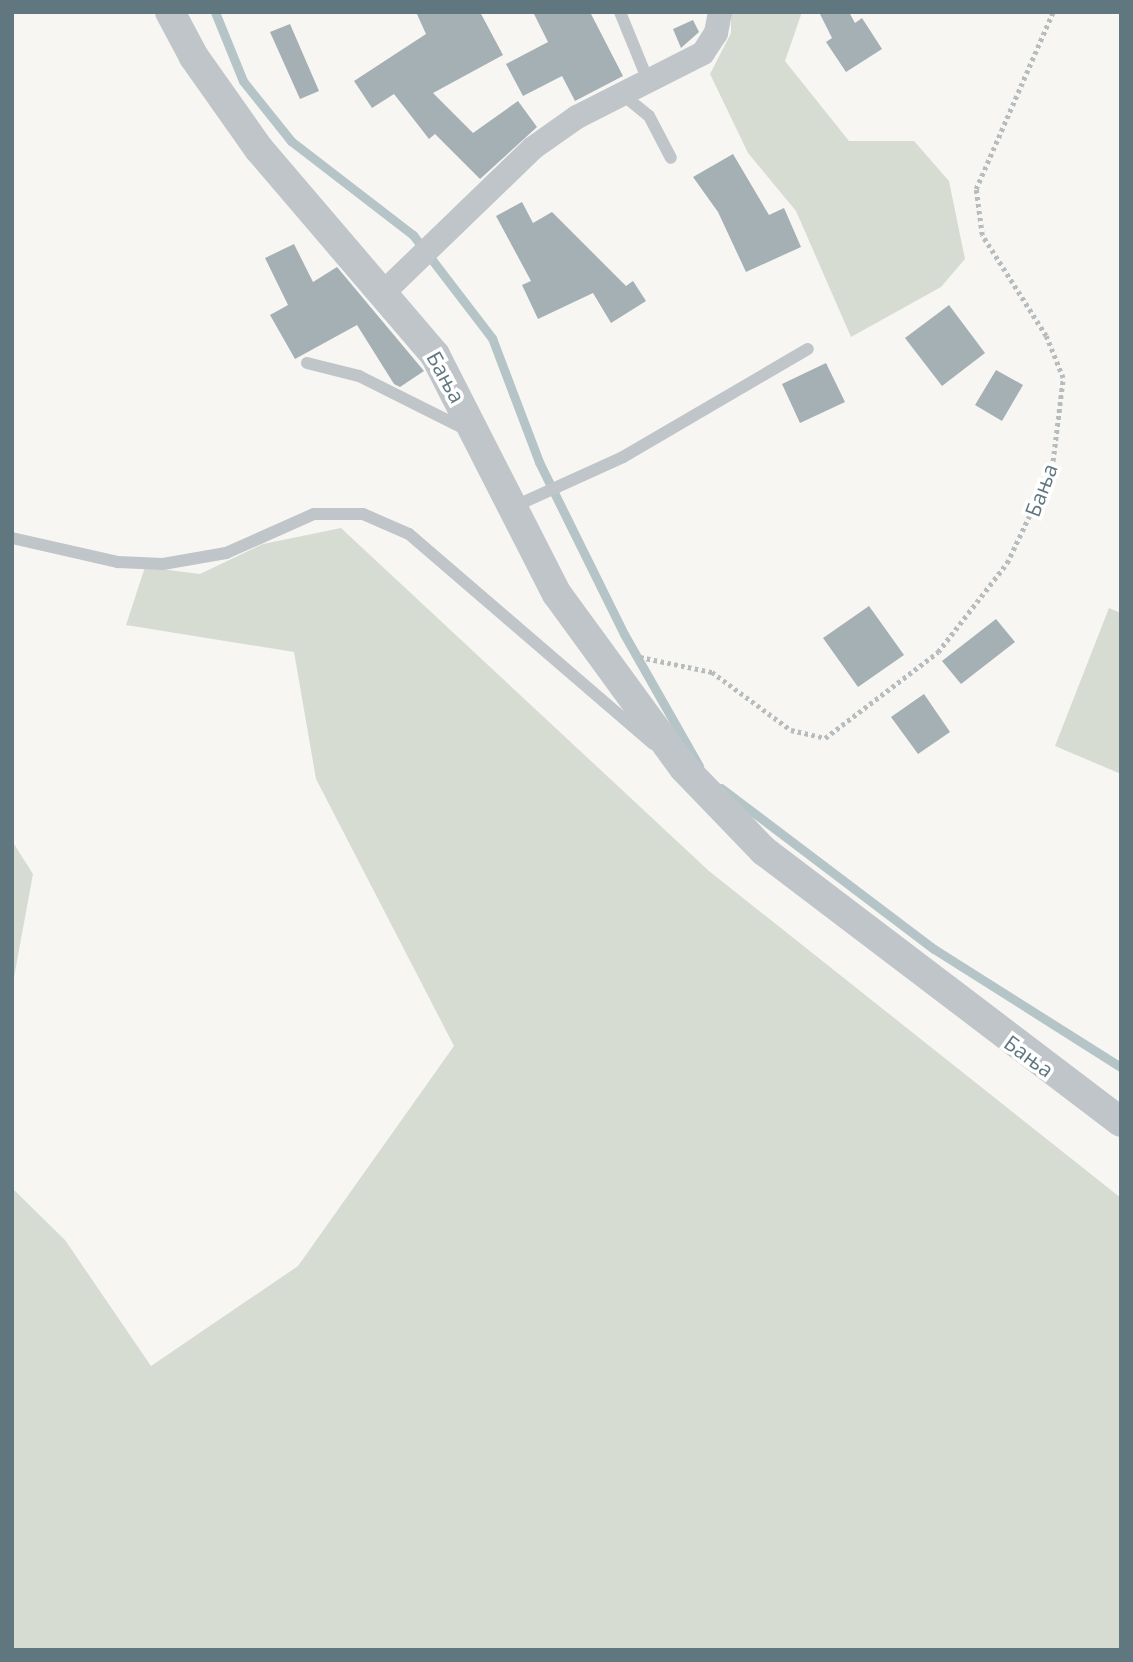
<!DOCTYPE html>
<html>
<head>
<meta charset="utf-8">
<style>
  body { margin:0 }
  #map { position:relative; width:1133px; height:1662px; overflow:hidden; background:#f7f6f3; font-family:"Open Sans",sans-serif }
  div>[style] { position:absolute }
  .green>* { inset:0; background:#d7dcd2 }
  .stream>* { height:9px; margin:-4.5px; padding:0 4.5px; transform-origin:4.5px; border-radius:4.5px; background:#b5c5c7 }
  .building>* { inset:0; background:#a4b0b4 }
  .path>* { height:4.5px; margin-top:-2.25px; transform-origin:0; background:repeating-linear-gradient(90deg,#b7bcbe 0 3.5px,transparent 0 7px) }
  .service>* { height:12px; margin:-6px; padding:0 6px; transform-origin:6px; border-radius:6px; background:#bfc5c8 }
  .minor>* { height:24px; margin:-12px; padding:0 12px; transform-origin:12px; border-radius:12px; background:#bfc5c8 }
  .tertiary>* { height:30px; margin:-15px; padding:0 15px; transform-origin:15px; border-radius:15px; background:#bfc5c8 }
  span { translate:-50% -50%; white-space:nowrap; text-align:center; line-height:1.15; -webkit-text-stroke:7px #fff; paint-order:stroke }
  .street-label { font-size:21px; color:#617780 }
  .frame { position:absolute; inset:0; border:14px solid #617780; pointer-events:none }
</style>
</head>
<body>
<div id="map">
  <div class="green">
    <div style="clip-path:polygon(731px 12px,802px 12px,785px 61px,849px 141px,914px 141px,949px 181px,965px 259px,941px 287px,851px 337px,796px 211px,748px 153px,710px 74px,731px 33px)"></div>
    <div style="clip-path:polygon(341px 528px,709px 871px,1121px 1198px,1121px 1650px,12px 1650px,12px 1188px,65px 1240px,151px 1366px,298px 1266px,454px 1046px,316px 779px,294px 652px,126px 625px,145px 567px,200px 574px,263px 544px)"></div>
    <div style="clip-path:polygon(1109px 608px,1121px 613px,1121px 774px,1055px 746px)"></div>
    <div style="clip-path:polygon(12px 841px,33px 874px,12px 988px)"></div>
  </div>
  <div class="stream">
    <div style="left:215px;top:12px;width:74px;rotate:67.9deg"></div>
    <div style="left:243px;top:81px;width:77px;rotate:51.3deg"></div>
    <div style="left:291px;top:141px;width:154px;rotate:37.6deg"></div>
    <div style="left:413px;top:235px;width:130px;rotate:52.5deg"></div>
    <div style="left:492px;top:338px;width:133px;rotate:69.2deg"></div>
    <div style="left:539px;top:462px;width:192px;rotate:63.7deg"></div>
    <div style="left:624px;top:634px;width:152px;rotate:60.4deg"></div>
    <div style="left:721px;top:788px;width:267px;rotate:37.1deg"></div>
    <div style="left:934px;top:949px;width:221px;rotate:32.3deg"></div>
  </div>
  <div class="building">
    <div style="clip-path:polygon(416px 12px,480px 12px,503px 55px,433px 93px,473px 133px,518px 101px,537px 127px,480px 179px,435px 134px,429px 139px,394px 94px,372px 108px,354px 81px,426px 34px)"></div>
    <div style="clip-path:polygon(533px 12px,590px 12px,623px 76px,575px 101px,562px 76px,523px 96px,506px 64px,548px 42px)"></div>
    <div style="clip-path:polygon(819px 12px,849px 12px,855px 23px,862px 18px,882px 49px,846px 72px,826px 42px,832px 38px)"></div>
    <div style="clip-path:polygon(693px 20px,699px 32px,681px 48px,673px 29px)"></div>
    <div style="clip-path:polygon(290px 24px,319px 91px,300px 99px,270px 32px)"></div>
    <div style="clip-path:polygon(733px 154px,769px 215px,784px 208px,801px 247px,746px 272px,718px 212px,693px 177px)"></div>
    <div style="clip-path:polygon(522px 202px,533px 223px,552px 212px,626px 286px,633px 281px,646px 301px,611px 323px,593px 293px,538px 319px,522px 285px,531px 281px,496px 216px)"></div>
    <div style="clip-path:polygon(294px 244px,313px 282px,337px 267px,424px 371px,400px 387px,394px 384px,357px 325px,295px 359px,270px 315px,288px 305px,265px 258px)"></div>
    <div style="clip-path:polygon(949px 305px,985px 353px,942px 386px,905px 338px)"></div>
    <div style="clip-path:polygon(826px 363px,845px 402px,800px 423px,782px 384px)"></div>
    <div style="clip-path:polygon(996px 370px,1023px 385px,1002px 421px,975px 405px)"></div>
    <div style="clip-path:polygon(869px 606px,904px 655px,858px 687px,823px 638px)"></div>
    <div style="clip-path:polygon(996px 619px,1015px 642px,961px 684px,942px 661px)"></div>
    <div style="clip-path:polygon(924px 694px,950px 732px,918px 754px,891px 717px)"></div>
  </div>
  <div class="path">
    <div style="left:640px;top:657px;width:74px;rotate:11.8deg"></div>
    <div style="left:712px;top:672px;width:98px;rotate:36.3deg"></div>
    <div style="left:791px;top:730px;width:35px;rotate:13deg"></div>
    <div style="left:825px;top:738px;width:142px;rotate:-37.3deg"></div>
    <div style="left:938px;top:652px;width:113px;rotate:-52.2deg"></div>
    <div style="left:1007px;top:563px;width:105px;rotate:-64.7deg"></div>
    <div style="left:1052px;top:468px;width:91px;rotate:-83deg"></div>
    <div style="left:1063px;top:378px;width:45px;rotate:-112deg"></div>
    <div style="left:1046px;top:336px;width:120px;rotate:-122.4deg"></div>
    <div style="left:982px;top:235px;width:46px;rotate:-97.4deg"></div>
    <div style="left:976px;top:189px;width:193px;rotate:-66.5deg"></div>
  </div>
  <div class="service">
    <div style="left:620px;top:12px;width:77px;rotate:67.8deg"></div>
    <div style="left:623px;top:95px;width:33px;rotate:39deg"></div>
    <div style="left:649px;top:116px;width:47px;rotate:62.4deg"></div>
    <div style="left:307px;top:363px;width:54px;rotate:14deg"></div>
    <div style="left:359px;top:376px;width:121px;rotate:26.6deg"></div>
    <div style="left:513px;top:507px;width:121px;rotate:-24.4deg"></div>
    <div style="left:623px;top:457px;width:214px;rotate:-30.3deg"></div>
    <div style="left:12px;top:538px;width:109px;rotate:12.8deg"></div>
    <div style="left:118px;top:562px;width:45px;rotate:2.5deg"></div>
    <div style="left:163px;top:564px;width:64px;rotate:-9.9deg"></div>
    <div style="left:226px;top:553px;width:96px;rotate:-23.9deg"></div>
    <div style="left:314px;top:514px;width:49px"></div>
    <div style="left:363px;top:514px;width:50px;rotate:23.5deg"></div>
    <div style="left:409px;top:534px;width:322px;rotate:40.7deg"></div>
  </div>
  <div class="minor">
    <div style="left:385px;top:291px;width:206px;rotate:-44deg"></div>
    <div style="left:533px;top:148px;width:54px;rotate:-35.2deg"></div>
    <div style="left:577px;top:117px;width:141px;rotate:-26.9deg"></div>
    <div style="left:703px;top:53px;width:24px;rotate:-57deg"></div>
    <div style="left:716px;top:33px;width:21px;rotate:-79deg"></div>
  </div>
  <div class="tertiary">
    <div style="left:170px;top:12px;width:51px;rotate:61.9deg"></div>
    <div style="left:194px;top:57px;width:113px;rotate:54.8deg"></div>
    <div style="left:259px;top:149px;width:271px;rotate:49.5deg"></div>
    <div style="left:435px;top:355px;width:268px;rotate:63deg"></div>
    <div style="left:557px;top:594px;width:215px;rotate:53.9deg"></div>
    <div style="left:684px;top:768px;width:115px;rotate:46.1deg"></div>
    <div style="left:764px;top:851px;width:448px;rotate:37.2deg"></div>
  </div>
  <div class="street-label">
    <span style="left:446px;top:377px;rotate:61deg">Бања</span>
    <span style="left:1041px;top:490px;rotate:-69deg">Бања</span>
    <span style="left:1029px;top:1056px;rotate:36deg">Бања</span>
  </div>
  <div class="frame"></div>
</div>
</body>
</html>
